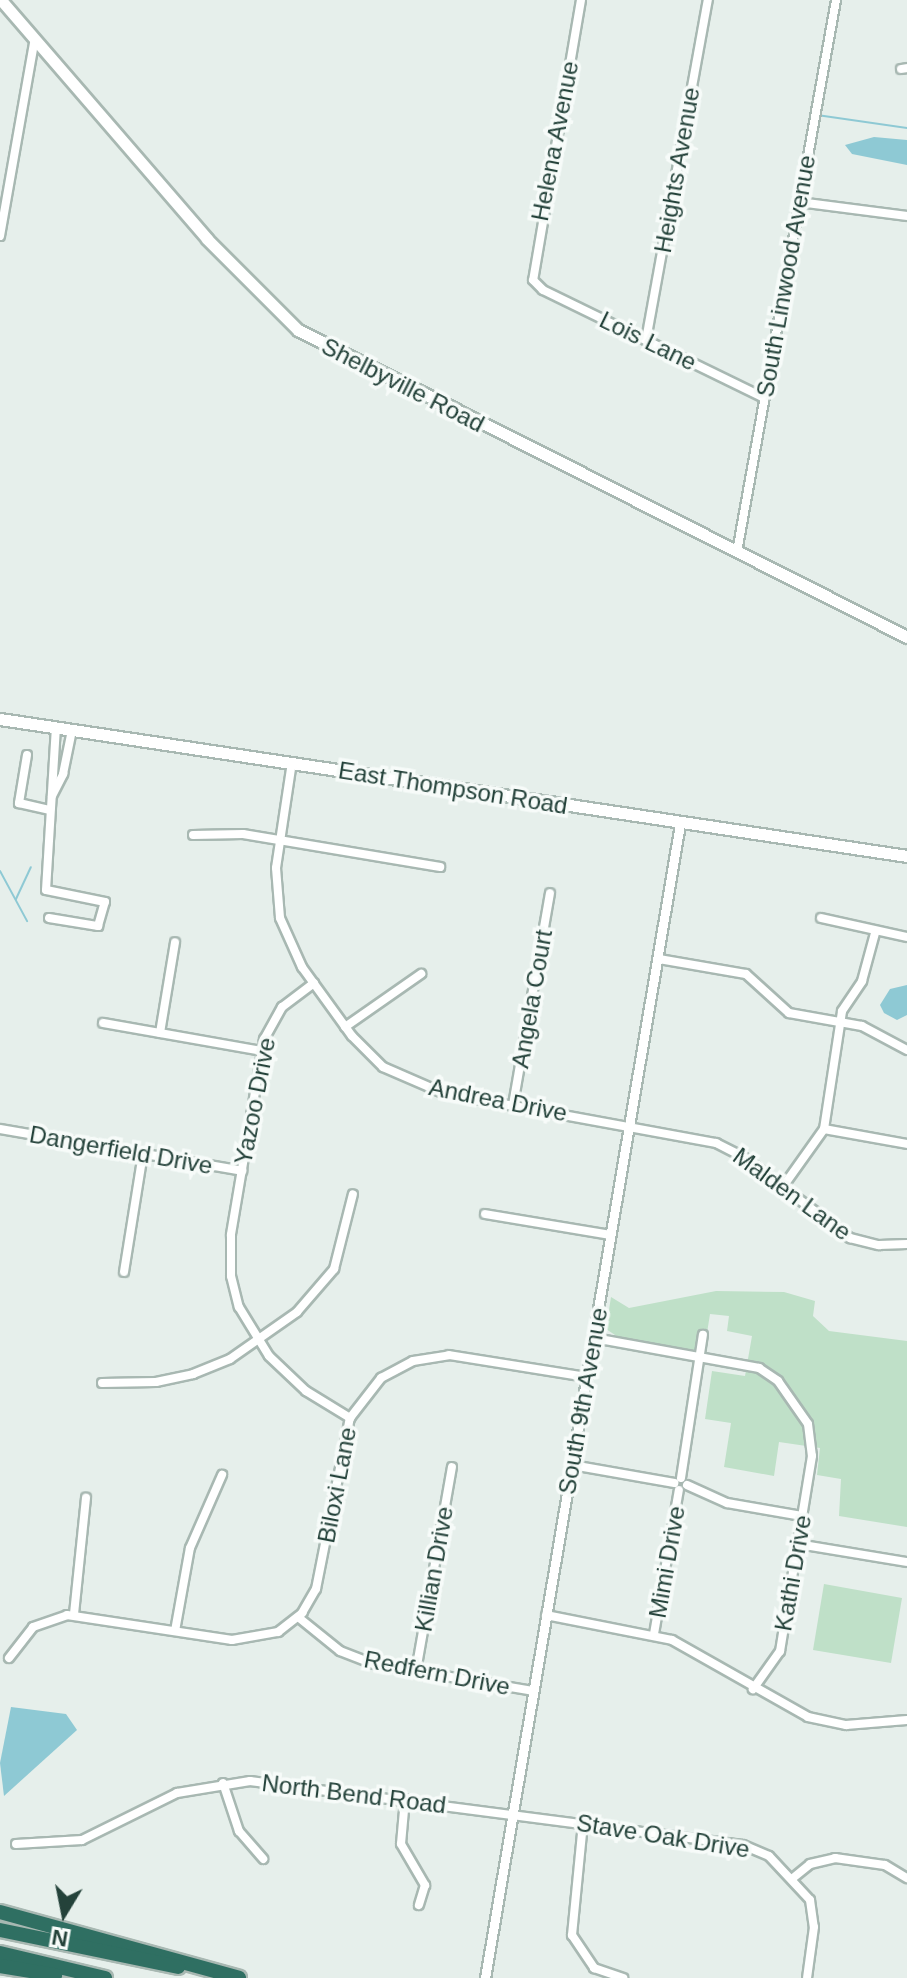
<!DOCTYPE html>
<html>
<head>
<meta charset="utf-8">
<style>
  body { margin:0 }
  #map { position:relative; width:907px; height:1978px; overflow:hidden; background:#e6efeb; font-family:Helvetica,sans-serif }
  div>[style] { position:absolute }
  .green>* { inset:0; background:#bfe0c8 }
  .water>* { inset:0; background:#8ec9d4 }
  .stream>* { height:2px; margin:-1px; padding:0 1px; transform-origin:1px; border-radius:1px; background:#8ec9d4 }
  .roads { filter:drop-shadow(2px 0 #a8b8b2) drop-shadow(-2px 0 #a8b8b2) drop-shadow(0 2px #a8b8b2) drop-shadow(0 -2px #a8b8b2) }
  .minor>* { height:8px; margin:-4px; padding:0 4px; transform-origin:4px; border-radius:4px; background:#fff }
  .tertiary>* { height:9px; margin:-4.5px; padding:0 4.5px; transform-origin:4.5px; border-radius:4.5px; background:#fff }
  .secondary>* { height:11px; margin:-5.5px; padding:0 5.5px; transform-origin:5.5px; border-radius:5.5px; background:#fff }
  .motorway>* { height:14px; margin:-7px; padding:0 7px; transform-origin:7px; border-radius:7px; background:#2f6f62 }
  span { translate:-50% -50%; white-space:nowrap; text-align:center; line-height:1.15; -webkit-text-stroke:7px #f7fbf9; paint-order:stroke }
  .street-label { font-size:24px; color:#24423a }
  .north { position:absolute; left:24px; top:1874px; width:80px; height:80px; -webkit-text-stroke:6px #f7fbf9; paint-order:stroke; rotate:190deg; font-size:22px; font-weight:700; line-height:32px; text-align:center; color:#24423a }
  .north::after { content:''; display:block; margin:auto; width:28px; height:36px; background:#24423a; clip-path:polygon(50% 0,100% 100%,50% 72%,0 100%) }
</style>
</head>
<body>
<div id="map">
  <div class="green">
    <div style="clip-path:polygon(716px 1291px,784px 1292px,815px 1301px,813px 1316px,829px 1331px,907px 1341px,907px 1527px,839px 1516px,841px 1479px,817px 1475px,820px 1448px,779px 1442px,774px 1476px,724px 1467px,731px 1423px,705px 1419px,712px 1371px,745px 1376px,752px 1336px,727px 1331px,729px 1316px,710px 1314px,704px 1352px,618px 1337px,606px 1329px,611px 1297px,629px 1308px)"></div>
    <div style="clip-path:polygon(824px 1584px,902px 1598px,891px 1663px,813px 1650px)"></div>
  </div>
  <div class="water">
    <div style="clip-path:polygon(874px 137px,907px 140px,907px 165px,852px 154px,845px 145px)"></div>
    <div style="clip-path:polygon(907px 985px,907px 1015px,897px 1020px,884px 1013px,880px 1005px,890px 989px)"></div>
    <div style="clip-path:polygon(11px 1707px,66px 1714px,77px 1730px,4px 1796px,0 1763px)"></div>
  </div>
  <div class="stream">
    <div style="left:817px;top:115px;width:91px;rotate:8.2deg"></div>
    <div style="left:0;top:871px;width:57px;rotate:61.6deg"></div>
    <div style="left:16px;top:899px;width:35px;rotate:-65deg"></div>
  </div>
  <div class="roads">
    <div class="minor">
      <div style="left:581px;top:0;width:284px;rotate:99.7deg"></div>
      <div style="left:533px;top:280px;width:14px;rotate:45deg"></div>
      <div style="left:543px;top:290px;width:246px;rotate:26deg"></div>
      <div style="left:901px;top:69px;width:6px;rotate:-9deg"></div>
      <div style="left:799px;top:202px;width:109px;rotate:7.4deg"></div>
      <div style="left:0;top:236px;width:196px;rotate:-80deg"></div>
      <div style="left:646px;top:340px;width:346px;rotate:-79.7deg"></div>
      <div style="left:737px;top:552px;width:561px;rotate:-79.83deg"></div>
      <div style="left:27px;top:755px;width:49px;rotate:99.5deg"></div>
      <div style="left:19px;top:803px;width:32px;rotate:13deg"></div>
      <div style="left:292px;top:762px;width:107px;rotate:98.6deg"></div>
      <div style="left:276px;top:868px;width:50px;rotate:85.4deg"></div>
      <div style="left:280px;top:918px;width:54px;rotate:65.8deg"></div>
      <div style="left:302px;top:967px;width:85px;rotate:54.1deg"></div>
      <div style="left:352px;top:1036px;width:44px;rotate:45deg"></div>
      <div style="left:383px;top:1067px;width:65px;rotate:23.4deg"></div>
      <div style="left:443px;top:1093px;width:278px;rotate:10.4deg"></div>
      <div style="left:716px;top:1143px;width:29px;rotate:27deg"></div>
      <div style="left:742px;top:1156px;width:136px;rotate:37.2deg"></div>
      <div style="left:850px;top:1238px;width:30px;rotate:14deg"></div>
      <div style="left:879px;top:1245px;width:28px;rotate:-2deg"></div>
      <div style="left:52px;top:796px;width:25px;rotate:-63deg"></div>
      <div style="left:63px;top:774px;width:45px;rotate:-78.4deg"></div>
      <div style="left:193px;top:835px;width:50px;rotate:-1.1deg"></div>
      <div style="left:243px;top:834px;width:200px;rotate:9.5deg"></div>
      <div style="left:49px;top:918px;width:50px;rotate:9.3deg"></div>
      <div style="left:98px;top:926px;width:25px;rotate:-74deg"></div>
      <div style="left:105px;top:902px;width:60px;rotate:-168.5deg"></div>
      <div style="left:46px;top:890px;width:162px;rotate:-86.5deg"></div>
      <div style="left:821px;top:918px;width:88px;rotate:12.5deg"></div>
      <div style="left:659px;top:959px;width:88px;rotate:9.8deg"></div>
      <div style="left:746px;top:974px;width:58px;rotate:42.2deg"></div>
      <div style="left:789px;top:1013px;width:74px;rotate:10.1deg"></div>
      <div style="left:862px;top:1026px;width:51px;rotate:28.1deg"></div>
      <div style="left:314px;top:983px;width:40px;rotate:143deg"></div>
      <div style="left:282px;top:1007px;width:37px;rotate:119deg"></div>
      <div style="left:264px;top:1039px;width:199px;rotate:99.6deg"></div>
      <div style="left:231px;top:1235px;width:41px;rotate:90deg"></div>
      <div style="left:231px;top:1276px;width:32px;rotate:76deg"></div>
      <div style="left:239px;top:1307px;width:57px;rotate:58.5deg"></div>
      <div style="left:269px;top:1356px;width:51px;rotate:43.4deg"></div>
      <div style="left:306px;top:1391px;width:52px;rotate:31.5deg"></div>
      <div style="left:103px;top:1023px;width:161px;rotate:10deg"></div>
      <div style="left:345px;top:1027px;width:93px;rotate:-34.9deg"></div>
      <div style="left:160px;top:1033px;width:92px;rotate:-80.6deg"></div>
      <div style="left:513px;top:1105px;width:215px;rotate:-80.1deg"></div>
      <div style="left:0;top:1129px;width:246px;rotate:9.8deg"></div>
      <div style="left:824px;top:1129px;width:84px;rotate:10.2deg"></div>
      <div style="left:782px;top:1188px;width:72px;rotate:-54.6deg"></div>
      <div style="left:824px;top:1129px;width:119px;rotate:-81.3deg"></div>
      <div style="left:842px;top:1011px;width:36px;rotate:-56deg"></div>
      <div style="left:862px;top:981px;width:50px;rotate:-74.8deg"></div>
      <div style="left:485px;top:1214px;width:128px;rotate:9.5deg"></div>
      <div style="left:124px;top:1272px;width:120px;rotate:-80.9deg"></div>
      <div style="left:594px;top:1338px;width:168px;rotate:10.3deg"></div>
      <div style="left:759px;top:1368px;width:23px;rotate:34deg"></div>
      <div style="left:778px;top:1381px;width:52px;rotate:55.1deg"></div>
      <div style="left:808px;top:1424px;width:32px;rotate:83deg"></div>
      <div style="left:812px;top:1456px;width:198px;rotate:99.3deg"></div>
      <div style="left:780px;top:1651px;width:47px;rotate:125.4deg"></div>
      <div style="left:102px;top:1383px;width:54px;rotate:-1.1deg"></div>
      <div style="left:156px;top:1382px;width:38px;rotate:-12deg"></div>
      <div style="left:193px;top:1374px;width:40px;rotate:-22deg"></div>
      <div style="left:230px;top:1359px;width:82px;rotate:-35deg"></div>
      <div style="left:297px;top:1312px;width:57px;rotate:-49.3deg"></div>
      <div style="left:334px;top:1269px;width:77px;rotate:-75.8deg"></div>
      <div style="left:572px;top:1465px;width:104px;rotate:10deg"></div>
      <div style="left:681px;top:1478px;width:145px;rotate:-81.3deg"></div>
      <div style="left:687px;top:1485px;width:44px;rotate:24.2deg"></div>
      <div style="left:727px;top:1503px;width:76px;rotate:9.8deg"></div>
      <div style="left:798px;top:1544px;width:110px;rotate:9.4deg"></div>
      <div style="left:74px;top:1614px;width:117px;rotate:-84.1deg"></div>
      <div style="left:546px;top:1615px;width:128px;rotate:11.2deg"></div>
      <div style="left:672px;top:1640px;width:156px;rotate:29.5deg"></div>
      <div style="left:808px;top:1717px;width:39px;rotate:12deg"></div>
      <div style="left:846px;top:1725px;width:61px;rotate:-4.7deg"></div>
      <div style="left:298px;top:1617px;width:54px;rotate:39deg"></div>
      <div style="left:340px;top:1651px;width:36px;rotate:21deg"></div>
      <div style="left:374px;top:1664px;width:161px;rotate:9.6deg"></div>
      <div style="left:175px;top:1631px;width:84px;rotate:-79.8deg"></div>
      <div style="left:190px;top:1548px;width:80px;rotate:-66.3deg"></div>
      <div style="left:654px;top:1634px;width:146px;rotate:-80.2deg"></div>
      <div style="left:9px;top:1658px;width:39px;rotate:-52deg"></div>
      <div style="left:33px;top:1627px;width:36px;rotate:-19deg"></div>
      <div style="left:67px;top:1615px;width:167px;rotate:8.6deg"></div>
      <div style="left:232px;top:1640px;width:47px;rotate:-9.9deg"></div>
      <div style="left:278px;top:1632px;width:31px;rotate:-38deg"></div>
      <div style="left:302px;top:1613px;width:28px;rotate:-60deg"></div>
      <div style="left:316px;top:1589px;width:174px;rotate:-78.8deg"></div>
      <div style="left:350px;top:1418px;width:51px;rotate:-52.2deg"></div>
      <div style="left:381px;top:1378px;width:36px;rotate:-28deg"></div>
      <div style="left:413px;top:1361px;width:36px;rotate:-9deg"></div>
      <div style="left:449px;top:1355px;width:140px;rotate:9.1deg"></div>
      <div style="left:416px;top:1671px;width:207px;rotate:-80deg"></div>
      <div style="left:223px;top:1783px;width:51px;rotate:71.6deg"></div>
      <div style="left:239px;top:1831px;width:37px;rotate:49deg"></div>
      <div style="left:405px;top:1799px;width:45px;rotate:95.1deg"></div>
      <div style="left:401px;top:1844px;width:48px;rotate:59.7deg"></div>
      <div style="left:425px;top:1885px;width:21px;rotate:107deg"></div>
      <div style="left:583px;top:1823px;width:113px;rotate:95.6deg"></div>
      <div style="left:572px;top:1935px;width:40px;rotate:56deg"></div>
      <div style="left:594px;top:1968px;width:31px;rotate:19deg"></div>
      <div style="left:16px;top:1844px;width:66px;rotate:-3.5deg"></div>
      <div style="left:82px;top:1840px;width:106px;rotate:-26.3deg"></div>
      <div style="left:177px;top:1793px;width:74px;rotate:-9.3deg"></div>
      <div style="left:250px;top:1781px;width:497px;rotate:7.4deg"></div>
      <div style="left:743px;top:1845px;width:28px;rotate:23deg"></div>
      <div style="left:769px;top:1856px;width:60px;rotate:47deg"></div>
      <div style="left:810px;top:1900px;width:27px;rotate:82deg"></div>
      <div style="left:814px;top:1927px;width:51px;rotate:97.8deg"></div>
      <div style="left:793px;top:1878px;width:22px;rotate:-39deg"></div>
      <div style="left:810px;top:1864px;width:26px;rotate:-13deg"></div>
      <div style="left:835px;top:1858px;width:50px;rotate:8deg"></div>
      <div style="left:885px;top:1865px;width:26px;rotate:31deg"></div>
    </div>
    <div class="tertiary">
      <div style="left:485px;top:1978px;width:1170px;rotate:-80.41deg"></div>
    </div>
    <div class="secondary">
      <div style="left:1px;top:0;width:316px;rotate:49.2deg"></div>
      <div style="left:207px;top:239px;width:129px;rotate:45deg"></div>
      <div style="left:298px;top:330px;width:682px;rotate:26.75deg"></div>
      <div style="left:0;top:719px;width:917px;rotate:8.59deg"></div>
    </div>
    <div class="motorway">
      <div style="left:0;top:1912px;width:248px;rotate:15.4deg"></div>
      <div style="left:0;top:1930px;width:182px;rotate:11.7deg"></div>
      <div style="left:0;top:1953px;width:108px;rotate:13.4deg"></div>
      <div style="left:0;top:1966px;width:56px;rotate:9.3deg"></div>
    </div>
  </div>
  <div class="street-label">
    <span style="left:555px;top:141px;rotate:-79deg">Helena Avenue</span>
    <span style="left:677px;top:170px;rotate:-80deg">Heights Avenue</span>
    <span style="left:786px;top:276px;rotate:-80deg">South Linwood Avenue</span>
    <span style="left:648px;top:341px;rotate:26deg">Lois Lane</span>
    <span style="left:403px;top:385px;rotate:27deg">Shelbyville Road</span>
    <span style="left:453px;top:788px;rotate:9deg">East Thompson Road</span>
    <span style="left:532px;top:999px;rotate:-80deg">Angela Court</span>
    <span style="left:498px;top:1100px;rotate:11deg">Andrea Drive</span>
    <span style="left:255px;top:1101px;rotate:-79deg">Yazoo Drive</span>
    <span style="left:121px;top:1150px;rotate:10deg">Dangerfield Drive</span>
    <span style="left:792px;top:1194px;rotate:36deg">Malden Lane</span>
    <span style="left:583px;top:1401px;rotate:-80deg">South 9th Avenue</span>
    <span style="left:337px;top:1485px;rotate:-79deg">Biloxi Lane</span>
    <span style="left:667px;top:1562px;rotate:-80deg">Mimi Drive</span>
    <span style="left:434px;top:1569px;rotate:-80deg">Killian Drive</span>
    <span style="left:793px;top:1573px;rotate:-80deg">Kathi Drive</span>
    <span style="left:437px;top:1673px;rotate:11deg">Redfern Drive</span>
    <span style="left:354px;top:1794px;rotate:7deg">North Bend Road</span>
    <span style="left:663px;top:1836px;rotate:9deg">Stave Oak Drive</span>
  </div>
  <div class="north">N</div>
</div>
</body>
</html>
